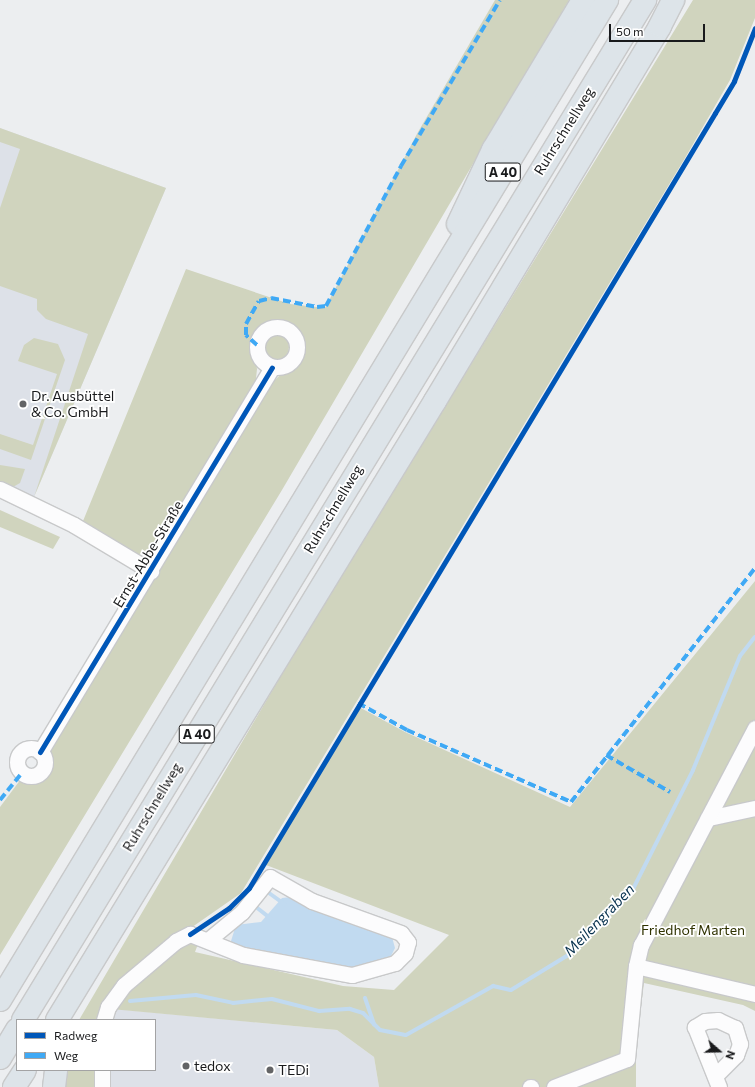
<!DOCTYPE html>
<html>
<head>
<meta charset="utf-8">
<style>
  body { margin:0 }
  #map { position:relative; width:755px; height:1087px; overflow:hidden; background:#eceef0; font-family:Commissioner,sans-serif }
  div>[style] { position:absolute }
  .built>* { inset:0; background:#dde1e8 }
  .green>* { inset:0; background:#d0d4be }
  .round { border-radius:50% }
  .water>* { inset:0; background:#c1daf0 }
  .stream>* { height:4px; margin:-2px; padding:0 2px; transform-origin:2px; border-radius:2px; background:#c1daf0 }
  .roads { filter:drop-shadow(1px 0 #c8c9ca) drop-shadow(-1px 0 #c8c9ca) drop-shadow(0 1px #c8c9ca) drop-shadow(0 -1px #c8c9ca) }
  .minor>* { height:15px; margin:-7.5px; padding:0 7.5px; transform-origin:7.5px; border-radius:7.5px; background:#fcfcfd }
  .minor>.ring { margin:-7.5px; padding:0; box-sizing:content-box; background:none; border:15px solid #fcfcfd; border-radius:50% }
  .highway>* { height:22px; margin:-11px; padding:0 11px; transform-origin:11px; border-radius:11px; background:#dde4e9 }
  .quiet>* { height:4px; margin-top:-2px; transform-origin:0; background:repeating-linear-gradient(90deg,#3fa9f5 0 8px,transparent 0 12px) }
  .cycleway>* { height:5px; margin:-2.5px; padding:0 2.5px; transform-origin:2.5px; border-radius:2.5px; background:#0057b8 }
  .dots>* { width:11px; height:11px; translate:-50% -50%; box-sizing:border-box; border:2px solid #fff; border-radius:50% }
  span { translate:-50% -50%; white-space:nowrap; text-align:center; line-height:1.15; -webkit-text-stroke:3.5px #fff; paint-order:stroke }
  .shield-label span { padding:1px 3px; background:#fff; border:1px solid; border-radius:3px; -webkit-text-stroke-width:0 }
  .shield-label { font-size:13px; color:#191a1c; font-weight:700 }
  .street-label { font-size:14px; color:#191a1c }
  .poi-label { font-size:14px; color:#191a1c }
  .left { translate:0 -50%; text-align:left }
  .park-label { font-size:14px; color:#2f3200 }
  .water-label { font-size:15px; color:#08324f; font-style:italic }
  .legend { position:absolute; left:16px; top:1019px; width:140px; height:52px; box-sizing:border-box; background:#fff; border:1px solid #a3a3a4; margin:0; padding:5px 7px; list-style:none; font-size:12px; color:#191a1c }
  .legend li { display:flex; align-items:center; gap:8px; height:20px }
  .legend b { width:20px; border:1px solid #a3a3a4 }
  .north { position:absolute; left:699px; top:1031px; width:40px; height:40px; -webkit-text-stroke:3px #fff; paint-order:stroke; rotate:110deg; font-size:11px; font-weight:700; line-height:16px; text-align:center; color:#191a1c }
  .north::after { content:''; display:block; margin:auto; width:14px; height:18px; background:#191a1c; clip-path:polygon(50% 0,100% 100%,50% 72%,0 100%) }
  .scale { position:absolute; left:609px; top:24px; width:96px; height:18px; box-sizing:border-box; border:2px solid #191a1c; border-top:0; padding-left:5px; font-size:12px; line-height:14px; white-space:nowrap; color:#191a1c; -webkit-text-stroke:3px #fff; paint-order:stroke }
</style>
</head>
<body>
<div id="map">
  <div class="built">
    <div style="clip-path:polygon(0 128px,166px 188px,34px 497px,0 483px)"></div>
    <div style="clip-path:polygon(104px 1008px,337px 1030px,374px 1057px,379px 1087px,97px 1087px,98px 1070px,155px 1070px,155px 1020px,102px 1020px)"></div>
  </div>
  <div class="green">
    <div style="clip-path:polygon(495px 0,569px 0,282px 490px,0 955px,0 807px,21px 779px,35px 782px,43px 777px,51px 750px,71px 715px,273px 382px,299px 356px,301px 339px,291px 326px,277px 322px,262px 326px,252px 340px,257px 369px,255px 388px,151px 554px,138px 554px,83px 521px,186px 269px,290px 304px,325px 308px,418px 132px)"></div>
    <div style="clip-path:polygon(693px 0,755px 0,755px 18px,730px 80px,685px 158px,241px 893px,175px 939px,102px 1020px,79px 1020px,279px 679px)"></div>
    <div style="clip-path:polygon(0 128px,166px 188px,34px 497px,88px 334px,46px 319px,37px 310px,37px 299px,0 286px,0 208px,20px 149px,0 142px)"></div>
    <div class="round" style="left:263px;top:334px;width:26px;height:26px"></div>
    <div style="clip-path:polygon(34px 338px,58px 344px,65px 360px,31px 460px,0 449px,0 434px,33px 445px,57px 374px,18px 361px,24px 345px)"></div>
    <div style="clip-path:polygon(0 465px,25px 469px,20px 483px,13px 487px,0 482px)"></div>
    <div style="clip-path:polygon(0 510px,60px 537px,53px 549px,0 527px)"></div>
    <div style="clip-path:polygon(755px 581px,755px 1011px,743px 1005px,644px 983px,636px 1046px,636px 1087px,379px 1087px,374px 1057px,337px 1030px,111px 1009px,126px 988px,188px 940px,198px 944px,195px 952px,343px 986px,394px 990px,449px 935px,266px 865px,359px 707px,405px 732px,570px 807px)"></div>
    <div style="clip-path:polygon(63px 1070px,98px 1070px,97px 1087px,62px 1087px)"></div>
  </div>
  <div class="water">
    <div style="clip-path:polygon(291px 897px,392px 937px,395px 948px,391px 956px,371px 968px,344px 970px,235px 947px,231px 941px,236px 925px,261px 922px,282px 898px)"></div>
  </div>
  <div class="stream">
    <div style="left:269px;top:893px;width:19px;rotate:36deg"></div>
    <div style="left:256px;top:907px;width:18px;rotate:38deg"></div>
    <div style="left:365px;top:998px;width:28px;rotate:71deg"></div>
    <div style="left:130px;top:1001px;width:66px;rotate:-5.2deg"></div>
    <div style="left:196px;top:995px;width:38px;rotate:12deg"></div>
    <div style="left:233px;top:1003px;width:39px;rotate:-6deg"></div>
    <div style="left:272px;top:999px;width:49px;rotate:14.3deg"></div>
    <div style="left:319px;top:1011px;width:31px;rotate:-4deg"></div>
    <div style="left:350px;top:1009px;width:14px;rotate:17deg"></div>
    <div style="left:363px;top:1013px;width:24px;rotate:45deg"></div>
    <div style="left:380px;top:1030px;width:26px;rotate:11deg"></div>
    <div style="left:406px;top:1035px;width:100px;rotate:-29.4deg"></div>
    <div style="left:493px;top:986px;width:18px;rotate:13deg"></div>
    <div style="left:511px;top:990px;width:69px;rotate:-31.4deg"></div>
    <div style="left:570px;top:954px;width:91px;rotate:-45.9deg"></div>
    <div style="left:633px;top:889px;width:133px;rotate:-63.2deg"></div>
    <div style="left:693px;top:770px;width:123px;rotate:-67.6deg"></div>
    <div style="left:740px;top:656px;width:24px;rotate:-52deg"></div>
  </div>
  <div class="roads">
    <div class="minor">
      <div class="ring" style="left:257px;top:327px;width:25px;height:25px"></div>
      <div style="left:0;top:489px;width:82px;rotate:25.9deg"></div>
      <div style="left:74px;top:525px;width:90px;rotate:30.9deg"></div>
      <div class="ring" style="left:17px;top:748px;width:13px;height:13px"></div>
      <div style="left:40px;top:752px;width:449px;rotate:-58.9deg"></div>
      <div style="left:708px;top:818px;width:48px;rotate:-12deg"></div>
      <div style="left:636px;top:966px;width:122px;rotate:13.2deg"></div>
      <div style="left:104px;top:1020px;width:14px;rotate:-73deg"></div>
      <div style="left:108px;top:1007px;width:27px;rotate:-54deg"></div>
      <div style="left:124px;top:985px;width:68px;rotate:-40.2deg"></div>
      <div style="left:176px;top:941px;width:16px;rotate:-27deg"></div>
      <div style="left:190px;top:934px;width:57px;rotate:21.6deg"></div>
      <div style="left:243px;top:955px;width:111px;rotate:10.4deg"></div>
      <div style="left:352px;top:975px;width:45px;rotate:-15.6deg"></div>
      <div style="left:395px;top:963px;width:14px;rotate:-45deg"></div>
      <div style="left:405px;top:953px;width:11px;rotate:-75deg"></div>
      <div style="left:408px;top:942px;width:11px;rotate:-128deg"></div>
      <div style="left:401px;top:933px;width:95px;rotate:-160.2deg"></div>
      <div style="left:312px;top:901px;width:48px;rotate:-150.3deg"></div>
      <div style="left:270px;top:877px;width:45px;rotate:128.7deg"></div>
      <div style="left:242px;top:912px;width:44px;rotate:140.5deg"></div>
      <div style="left:715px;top:1076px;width:30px;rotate:-45deg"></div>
      <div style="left:736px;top:1055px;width:12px;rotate:-70deg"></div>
      <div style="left:740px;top:1044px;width:17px;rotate:-107deg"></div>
      <div style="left:735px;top:1028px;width:19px;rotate:-155deg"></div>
      <div style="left:718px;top:1020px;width:13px;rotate:176deg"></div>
      <div style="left:705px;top:1021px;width:12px;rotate:149deg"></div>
      <div style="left:695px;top:1027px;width:65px;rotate:68.2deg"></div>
      <div style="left:102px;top:1087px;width:17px;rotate:-90deg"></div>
      <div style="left:530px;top:1087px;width:1px"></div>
      <div style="left:554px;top:1087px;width:78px;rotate:-21deg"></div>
      <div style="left:627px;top:1059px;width:93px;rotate:-84.5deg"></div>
      <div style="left:636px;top:966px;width:22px;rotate:-77deg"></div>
      <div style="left:641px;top:945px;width:245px;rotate:-62.3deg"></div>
    </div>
    <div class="highway">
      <div style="left:458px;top:224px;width:82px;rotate:-64.7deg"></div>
      <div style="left:493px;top:150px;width:175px;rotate:-59deg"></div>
      <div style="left:0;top:1000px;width:1170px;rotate:-58.74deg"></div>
      <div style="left:23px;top:1020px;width:1195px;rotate:-58.62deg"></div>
      <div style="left:57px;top:1020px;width:725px;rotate:-58.59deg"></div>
      <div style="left:435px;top:401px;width:437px;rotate:-59deg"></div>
      <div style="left:660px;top:26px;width:29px;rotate:-63deg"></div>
      <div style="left:0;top:1058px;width:33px;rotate:-59deg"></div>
      <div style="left:14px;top:1087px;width:20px;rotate:-57deg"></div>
      <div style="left:54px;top:1087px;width:17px;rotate:-83deg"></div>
    </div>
  </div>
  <div class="quiet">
    <div style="left:257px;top:345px;width:15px;rotate:-138deg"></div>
    <div style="left:246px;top:335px;width:11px;rotate:-90deg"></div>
    <div style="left:246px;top:324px;width:26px;rotate:-61deg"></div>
    <div style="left:259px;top:301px;width:12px;rotate:-14deg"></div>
    <div style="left:271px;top:298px;width:47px;rotate:11.1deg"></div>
    <div style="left:317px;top:307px;width:9px;rotate:-6deg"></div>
    <div style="left:326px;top:306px;width:159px;rotate:-61.8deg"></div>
    <div style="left:401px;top:166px;width:193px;rotate:-59.2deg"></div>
    <div style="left:358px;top:703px;width:56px;rotate:28.9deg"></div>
    <div style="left:407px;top:730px;width:179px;rotate:23.7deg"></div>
    <div style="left:571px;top:802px;width:298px;rotate:-51.8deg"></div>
    <div style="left:606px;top:755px;width:74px;rotate:30deg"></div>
    <div style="left:0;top:800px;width:35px;rotate:-51deg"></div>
  </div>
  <div class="cycleway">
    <div style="left:40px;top:752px;width:449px;rotate:-58.9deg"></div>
    <div style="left:190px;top:934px;width:47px;rotate:-33.7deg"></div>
    <div style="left:229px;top:908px;width:28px;rotate:-45deg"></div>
    <div style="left:249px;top:888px;width:904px;rotate:-58.98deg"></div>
    <div style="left:715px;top:113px;width:37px;rotate:-59deg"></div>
    <div style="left:734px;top:81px;width:57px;rotate:-68.4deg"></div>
  </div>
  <div class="dots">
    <div style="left:23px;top:404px;background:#636466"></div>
    <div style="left:186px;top:1066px;background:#636466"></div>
    <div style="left:270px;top:1070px;background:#636466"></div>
  </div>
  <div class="shield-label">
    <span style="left:503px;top:172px">A 40</span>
    <span style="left:197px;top:734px">A 40</span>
  </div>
  <div class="street-label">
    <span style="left:564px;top:131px;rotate:-58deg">Ruhrschnellweg</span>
    <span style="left:333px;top:509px;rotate:-59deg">Ruhrschnellweg</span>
    <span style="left:148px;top:554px;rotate:-59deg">Ernst-Abbe-Straße</span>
    <span style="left:152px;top:807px;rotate:-59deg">Ruhrschnellweg</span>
  </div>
  <div class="poi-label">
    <span class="left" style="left:31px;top:404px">Dr. Ausbüttel<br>&amp; Co. GmbH</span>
    <span class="left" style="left:194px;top:1066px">tedox</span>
    <span class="left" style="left:278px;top:1070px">TEDi</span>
  </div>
  <div class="park-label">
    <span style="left:693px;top:930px">Friedhof Marten</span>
  </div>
  <div class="water-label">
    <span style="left:599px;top:920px;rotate:-46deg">Meilengraben</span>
  </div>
  <ul class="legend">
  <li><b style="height:5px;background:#0057b8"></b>Radweg</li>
  <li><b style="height:5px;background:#3fa9f5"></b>Weg</li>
  </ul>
  <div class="north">N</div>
  <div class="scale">50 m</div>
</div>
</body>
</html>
